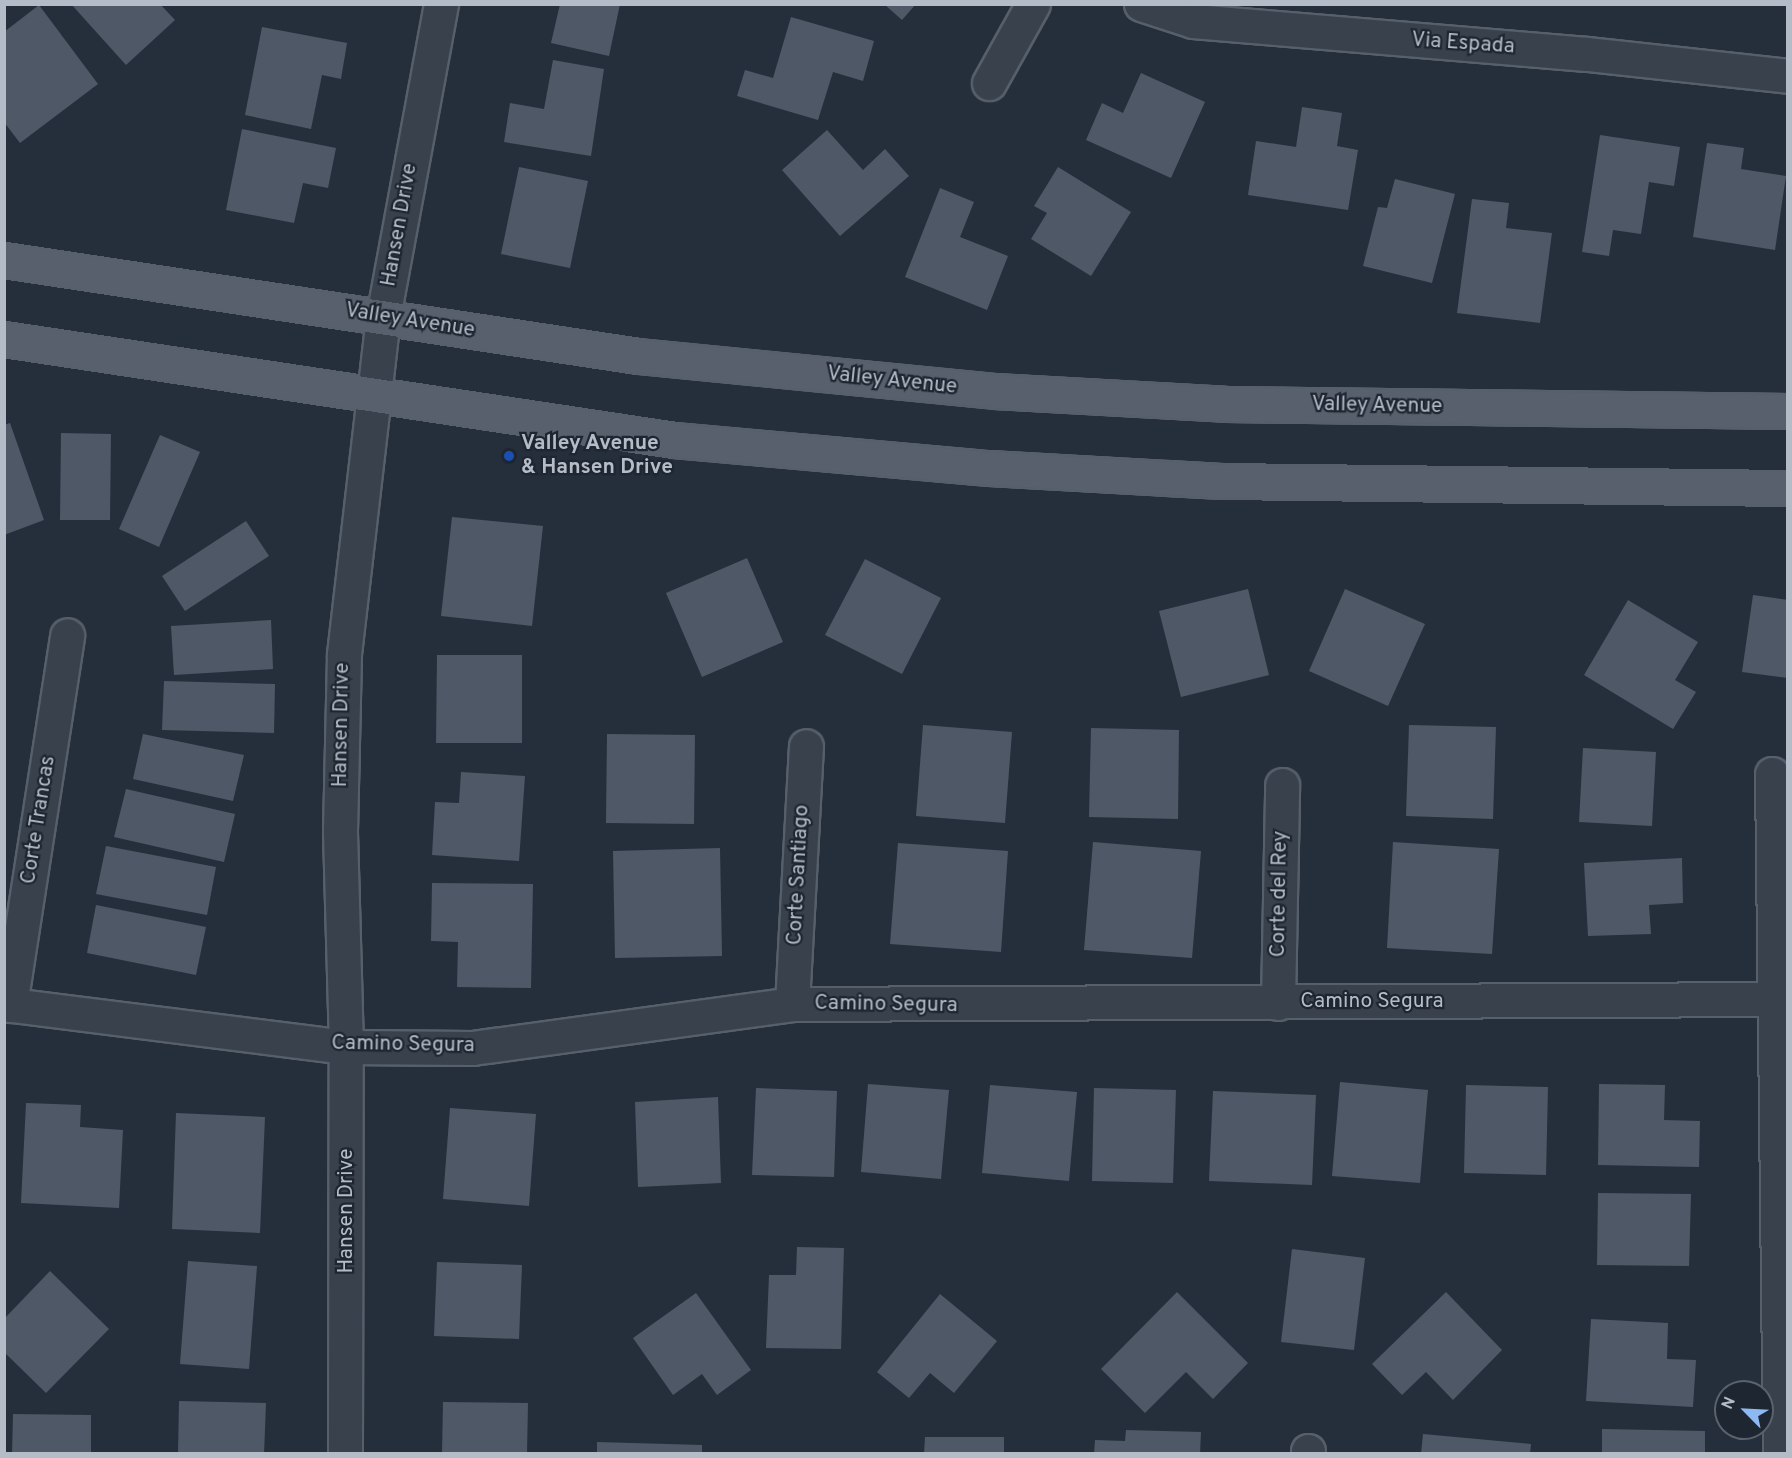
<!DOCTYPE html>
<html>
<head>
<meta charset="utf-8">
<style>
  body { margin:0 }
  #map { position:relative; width:1792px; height:1458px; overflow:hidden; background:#252f3c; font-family:Overpass,sans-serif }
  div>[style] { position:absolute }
  .building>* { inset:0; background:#4e5867 }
  .roads { filter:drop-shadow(2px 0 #565f6a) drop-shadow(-2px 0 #565f6a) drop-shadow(0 2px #565f6a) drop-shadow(0 -2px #565f6a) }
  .minor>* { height:33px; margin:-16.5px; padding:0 16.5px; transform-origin:16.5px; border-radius:16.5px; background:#38414c }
  .major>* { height:33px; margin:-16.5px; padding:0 16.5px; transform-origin:16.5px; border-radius:16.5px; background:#57606c }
  .dots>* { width:16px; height:16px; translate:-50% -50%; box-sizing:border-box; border:3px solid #1e2631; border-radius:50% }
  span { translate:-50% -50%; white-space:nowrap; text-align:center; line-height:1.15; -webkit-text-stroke:4.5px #1e2631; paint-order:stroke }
  .street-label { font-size:21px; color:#b4bcc7 }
  .poi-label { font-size:21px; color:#b4bcc7; font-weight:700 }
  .left { translate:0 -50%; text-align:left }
  .frame { position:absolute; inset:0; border:6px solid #b4bcc7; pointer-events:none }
  .north { position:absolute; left:1714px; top:1380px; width:60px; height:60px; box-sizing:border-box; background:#1e2631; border:2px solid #5a626d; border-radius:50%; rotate:294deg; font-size:16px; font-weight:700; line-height:24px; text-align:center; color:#b4bcc7 }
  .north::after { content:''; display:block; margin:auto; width:21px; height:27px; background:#8eb8f2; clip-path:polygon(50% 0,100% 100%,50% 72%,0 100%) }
</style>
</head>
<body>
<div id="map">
  <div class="building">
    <div style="clip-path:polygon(71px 4px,160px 4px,175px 20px,126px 65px)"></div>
    <div style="clip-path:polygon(560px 4px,620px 4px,609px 56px,551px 43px)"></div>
    <div style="clip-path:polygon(884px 4px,916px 4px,902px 20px)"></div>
    <div style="clip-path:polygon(39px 5px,98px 84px,20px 143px,4px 122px,4px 32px)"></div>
    <div style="clip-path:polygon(791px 17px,874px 41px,863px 81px,833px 72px,818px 120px,737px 96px,745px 70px,773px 78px)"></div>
    <div style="clip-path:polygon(262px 27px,347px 43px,341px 79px,322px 75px,311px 129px,245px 115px)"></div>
    <div style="clip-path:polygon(553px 60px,604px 69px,591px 156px,504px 142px,510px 103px,544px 109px)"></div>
    <div style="clip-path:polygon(1141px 73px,1205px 102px,1171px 178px,1086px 140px,1102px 103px,1123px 113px)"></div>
    <div style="clip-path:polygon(1302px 107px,1342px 113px,1337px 146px,1358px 150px,1348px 210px,1248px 195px,1256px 141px,1296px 147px)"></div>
    <div style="clip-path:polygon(242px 129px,336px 148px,328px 188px,303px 183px,294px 223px,226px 210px)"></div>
    <div style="clip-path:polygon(827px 130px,863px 170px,885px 149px,909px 176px,840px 236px,782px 170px)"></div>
    <div style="clip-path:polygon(1600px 135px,1680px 147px,1674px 186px,1649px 182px,1641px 234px,1613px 230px,1609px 256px,1582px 252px)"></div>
    <div style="clip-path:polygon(1707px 143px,1744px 148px,1741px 169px,1786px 176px,1775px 250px,1693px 237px)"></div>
    <div style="clip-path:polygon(519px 167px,588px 181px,570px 268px,501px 254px)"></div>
    <div style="clip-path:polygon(1058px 167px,1131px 212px,1091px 276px,1031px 239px,1047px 213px,1034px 206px)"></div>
    <div style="clip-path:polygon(1395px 179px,1455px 194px,1432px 283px,1363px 266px,1378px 207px,1387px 208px)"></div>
    <div style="clip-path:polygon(940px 188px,974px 202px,960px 237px,1008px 256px,987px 310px,905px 277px)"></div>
    <div style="clip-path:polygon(1472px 199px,1509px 203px,1506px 228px,1552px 233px,1540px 323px,1457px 313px)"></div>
    <div style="clip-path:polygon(10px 423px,44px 520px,4px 535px,4px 425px)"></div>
    <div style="clip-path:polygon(61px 433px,111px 434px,110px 520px,60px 520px)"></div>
    <div style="clip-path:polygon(160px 435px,200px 452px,159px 547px,119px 529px)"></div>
    <div style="clip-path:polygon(452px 517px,543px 526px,532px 626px,441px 616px)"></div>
    <div style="clip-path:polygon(246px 521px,269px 556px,185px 611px,162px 576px)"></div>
    <div style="clip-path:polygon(747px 558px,783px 642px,702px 677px,666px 593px)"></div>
    <div style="clip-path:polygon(865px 559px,941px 598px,902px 674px,825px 635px)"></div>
    <div style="clip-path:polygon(1248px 589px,1269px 675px,1181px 697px,1159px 611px)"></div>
    <div style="clip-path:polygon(1345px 589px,1425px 624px,1388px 706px,1309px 671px)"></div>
    <div style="clip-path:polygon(1753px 595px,1788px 600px,1788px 678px,1742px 672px)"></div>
    <div style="clip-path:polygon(1628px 600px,1698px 642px,1675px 680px,1696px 692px,1673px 729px,1584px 675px)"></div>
    <div style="clip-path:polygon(271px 620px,273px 669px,174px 675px,171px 626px)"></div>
    <div style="clip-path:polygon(437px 655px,522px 655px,522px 743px,436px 743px)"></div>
    <div style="clip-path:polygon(164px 681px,275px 684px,274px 733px,162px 730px)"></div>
    <div style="clip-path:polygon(923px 725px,1012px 732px,1005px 823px,916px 816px)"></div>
    <div style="clip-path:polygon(1409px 725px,1496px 727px,1493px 819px,1406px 816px)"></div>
    <div style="clip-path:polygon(1091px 728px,1179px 730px,1178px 819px,1089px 817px)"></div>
    <div style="clip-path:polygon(143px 734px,244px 755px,233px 801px,133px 779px)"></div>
    <div style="clip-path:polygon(607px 734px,695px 735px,694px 824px,606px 823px)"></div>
    <div style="clip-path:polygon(1583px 748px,1656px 752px,1652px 826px,1579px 822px)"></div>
    <div style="clip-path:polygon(461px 772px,525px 776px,519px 861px,432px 855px,435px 802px,459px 803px)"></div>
    <div style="clip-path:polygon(126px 789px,235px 814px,224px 862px,114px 837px)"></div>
    <div style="clip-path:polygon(1093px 842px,1201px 851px,1192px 958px,1084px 950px)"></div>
    <div style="clip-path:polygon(1393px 842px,1499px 849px,1492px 954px,1387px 948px)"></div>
    <div style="clip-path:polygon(898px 843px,1008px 851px,1001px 952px,890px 944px)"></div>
    <div style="clip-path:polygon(106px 846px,216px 867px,207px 915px,96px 894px)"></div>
    <div style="clip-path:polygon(720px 848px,722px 956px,615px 958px,613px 851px)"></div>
    <div style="clip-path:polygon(1682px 858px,1683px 903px,1649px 905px,1651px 934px,1588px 936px,1584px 863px)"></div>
    <div style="clip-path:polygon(432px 883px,533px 884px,531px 988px,457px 987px,458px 942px,431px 941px)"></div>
    <div style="clip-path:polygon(96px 905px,206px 927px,196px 975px,87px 953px)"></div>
    <div style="clip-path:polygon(1340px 1082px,1428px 1090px,1420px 1183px,1332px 1176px)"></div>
    <div style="clip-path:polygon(868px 1084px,949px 1090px,941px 1179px,861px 1172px)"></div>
    <div style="clip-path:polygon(1599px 1084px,1665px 1085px,1664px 1120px,1700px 1121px,1699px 1167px,1598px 1165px)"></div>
    <div style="clip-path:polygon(990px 1085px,1077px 1092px,1069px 1181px,982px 1173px)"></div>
    <div style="clip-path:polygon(1466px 1085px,1548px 1087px,1546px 1175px,1464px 1173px)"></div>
    <div style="clip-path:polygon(756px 1088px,837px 1091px,834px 1177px,752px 1175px)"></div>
    <div style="clip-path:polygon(1094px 1088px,1176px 1090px,1173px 1183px,1092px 1181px)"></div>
    <div style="clip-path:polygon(1213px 1091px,1316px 1095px,1312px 1185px,1209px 1181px)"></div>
    <div style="clip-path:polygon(718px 1097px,721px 1183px,638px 1187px,635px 1102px)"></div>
    <div style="clip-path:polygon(26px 1103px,81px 1105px,80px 1127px,123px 1130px,119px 1208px,21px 1203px)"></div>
    <div style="clip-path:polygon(450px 1108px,536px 1114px,529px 1206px,443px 1199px)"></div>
    <div style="clip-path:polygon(176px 1113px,265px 1117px,260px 1233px,172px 1229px)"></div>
    <div style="clip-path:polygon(1598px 1193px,1691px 1194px,1689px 1266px,1597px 1265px)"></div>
    <div style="clip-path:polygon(797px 1247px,844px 1248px,841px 1349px,766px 1348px,769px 1275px,796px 1275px)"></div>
    <div style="clip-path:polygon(1292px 1249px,1365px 1258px,1354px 1350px,1281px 1342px)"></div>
    <div style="clip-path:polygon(188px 1261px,257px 1266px,249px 1369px,180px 1364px)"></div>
    <div style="clip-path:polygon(437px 1262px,522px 1265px,519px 1339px,434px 1336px)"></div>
    <div style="clip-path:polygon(50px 1271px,109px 1329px,46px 1393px,4px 1352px,4px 1319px)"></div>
    <div style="clip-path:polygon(1177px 1292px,1248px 1363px,1213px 1399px,1186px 1372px,1145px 1413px,1101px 1369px)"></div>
    <div style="clip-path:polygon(1446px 1292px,1502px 1350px,1453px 1400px,1426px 1372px,1402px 1395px,1372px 1364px)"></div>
    <div style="clip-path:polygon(696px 1293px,751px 1370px,717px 1395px,702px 1374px,673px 1395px,633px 1338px)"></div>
    <div style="clip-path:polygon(940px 1294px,997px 1341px,954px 1393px,930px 1373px,909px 1398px,877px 1372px)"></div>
    <div style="clip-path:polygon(1591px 1319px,1668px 1323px,1667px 1359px,1696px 1360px,1693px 1407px,1586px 1401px)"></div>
    <div style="clip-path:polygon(179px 1401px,266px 1403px,264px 1454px,178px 1454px)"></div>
    <div style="clip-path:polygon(443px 1402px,528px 1403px,527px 1454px,442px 1454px)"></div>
    <div style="clip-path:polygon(13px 1414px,91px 1415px,91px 1454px,12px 1454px)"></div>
    <div style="clip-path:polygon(1602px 1429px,1705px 1431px,1705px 1454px,1602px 1454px)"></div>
    <div style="clip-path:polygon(1126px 1430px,1201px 1432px,1200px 1454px,1094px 1454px,1095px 1440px,1125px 1441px)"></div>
    <div style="clip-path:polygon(1423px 1434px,1531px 1444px,1530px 1454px,1421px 1454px)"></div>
    <div style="clip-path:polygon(925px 1437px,1004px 1437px,1004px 1454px,924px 1454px)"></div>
    <div style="clip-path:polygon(597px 1442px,702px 1445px,702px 1454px,597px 1454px)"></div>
  </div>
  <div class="roads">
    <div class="minor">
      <div style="left:1141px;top:4px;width:55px;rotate:18.1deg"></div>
      <div style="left:1193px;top:21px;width:395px;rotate:4.8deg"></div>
      <div style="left:1587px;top:54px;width:202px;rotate:6.2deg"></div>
      <div style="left:989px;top:83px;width:90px;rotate:-60.9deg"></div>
      <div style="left:1772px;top:774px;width:680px;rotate:89.33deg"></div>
      <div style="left:1278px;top:1003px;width:218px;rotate:-88.9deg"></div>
      <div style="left:4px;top:1004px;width:345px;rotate:7.2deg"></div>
      <div style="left:346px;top:1047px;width:126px;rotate:0.5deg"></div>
      <div style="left:472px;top:1048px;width:323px;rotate:-7.8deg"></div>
      <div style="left:792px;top:1004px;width:981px;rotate:-0.29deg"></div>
      <div style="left:792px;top:1004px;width:258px;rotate:-86.9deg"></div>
      <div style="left:10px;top:1005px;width:374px;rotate:-81.2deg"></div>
      <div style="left:1308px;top:1451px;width:3px;rotate:90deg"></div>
      <div style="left:345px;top:1454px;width:407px;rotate:-89.9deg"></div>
      <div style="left:346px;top:1047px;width:216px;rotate:-91.6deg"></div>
      <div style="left:340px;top:831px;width:177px;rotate:-88.7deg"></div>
      <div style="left:344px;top:654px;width:339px;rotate:-83.4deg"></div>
      <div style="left:383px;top:317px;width:318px;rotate:-79.5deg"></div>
    </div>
    <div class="major">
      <div style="left:4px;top:260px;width:641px;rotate:8.61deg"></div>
      <div style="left:638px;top:356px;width:359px;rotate:5.6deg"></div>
      <div style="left:995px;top:391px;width:230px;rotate:3.2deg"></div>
      <div style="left:1225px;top:404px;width:563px;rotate:0.71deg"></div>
      <div style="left:4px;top:339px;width:678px;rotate:8.57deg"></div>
      <div style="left:674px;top:440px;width:316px;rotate:5.1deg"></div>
      <div style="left:989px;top:468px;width:233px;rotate:3.2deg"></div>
      <div style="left:1222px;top:481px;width:566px;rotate:0.71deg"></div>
    </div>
  </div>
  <div class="dots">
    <div style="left:509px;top:456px;background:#1a4fb4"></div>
  </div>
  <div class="street-label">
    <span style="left:1463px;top:44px;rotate:4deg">Via Espada</span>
    <span style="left:400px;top:225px;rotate:-80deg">Hansen Drive</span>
    <span style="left:410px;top:321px;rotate:9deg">Valley Avenue</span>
    <span style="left:892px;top:381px;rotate:6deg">Valley Avenue</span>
    <span style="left:1377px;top:406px;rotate:1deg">Valley Avenue</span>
    <span style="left:342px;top:725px;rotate:-89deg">Hansen Drive</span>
    <span style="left:39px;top:820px;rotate:-81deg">Corte Trancas</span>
    <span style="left:799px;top:875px;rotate:-87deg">Corte Santiago</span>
    <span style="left:1280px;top:894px;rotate:-89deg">Corte del Rey</span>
    <span style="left:1372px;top:1002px">Camino Segura</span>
    <span style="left:886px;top:1005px;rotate:1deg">Camino Segura</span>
    <span style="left:403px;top:1045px;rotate:1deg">Camino Segura</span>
    <span style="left:347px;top:1211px;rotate:-90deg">Hansen Drive</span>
  </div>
  <div class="poi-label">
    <span class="left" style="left:521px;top:456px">Valley Avenue<br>&amp; Hansen Drive</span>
  </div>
  <div class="frame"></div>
  <div class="north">N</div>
</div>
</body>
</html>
